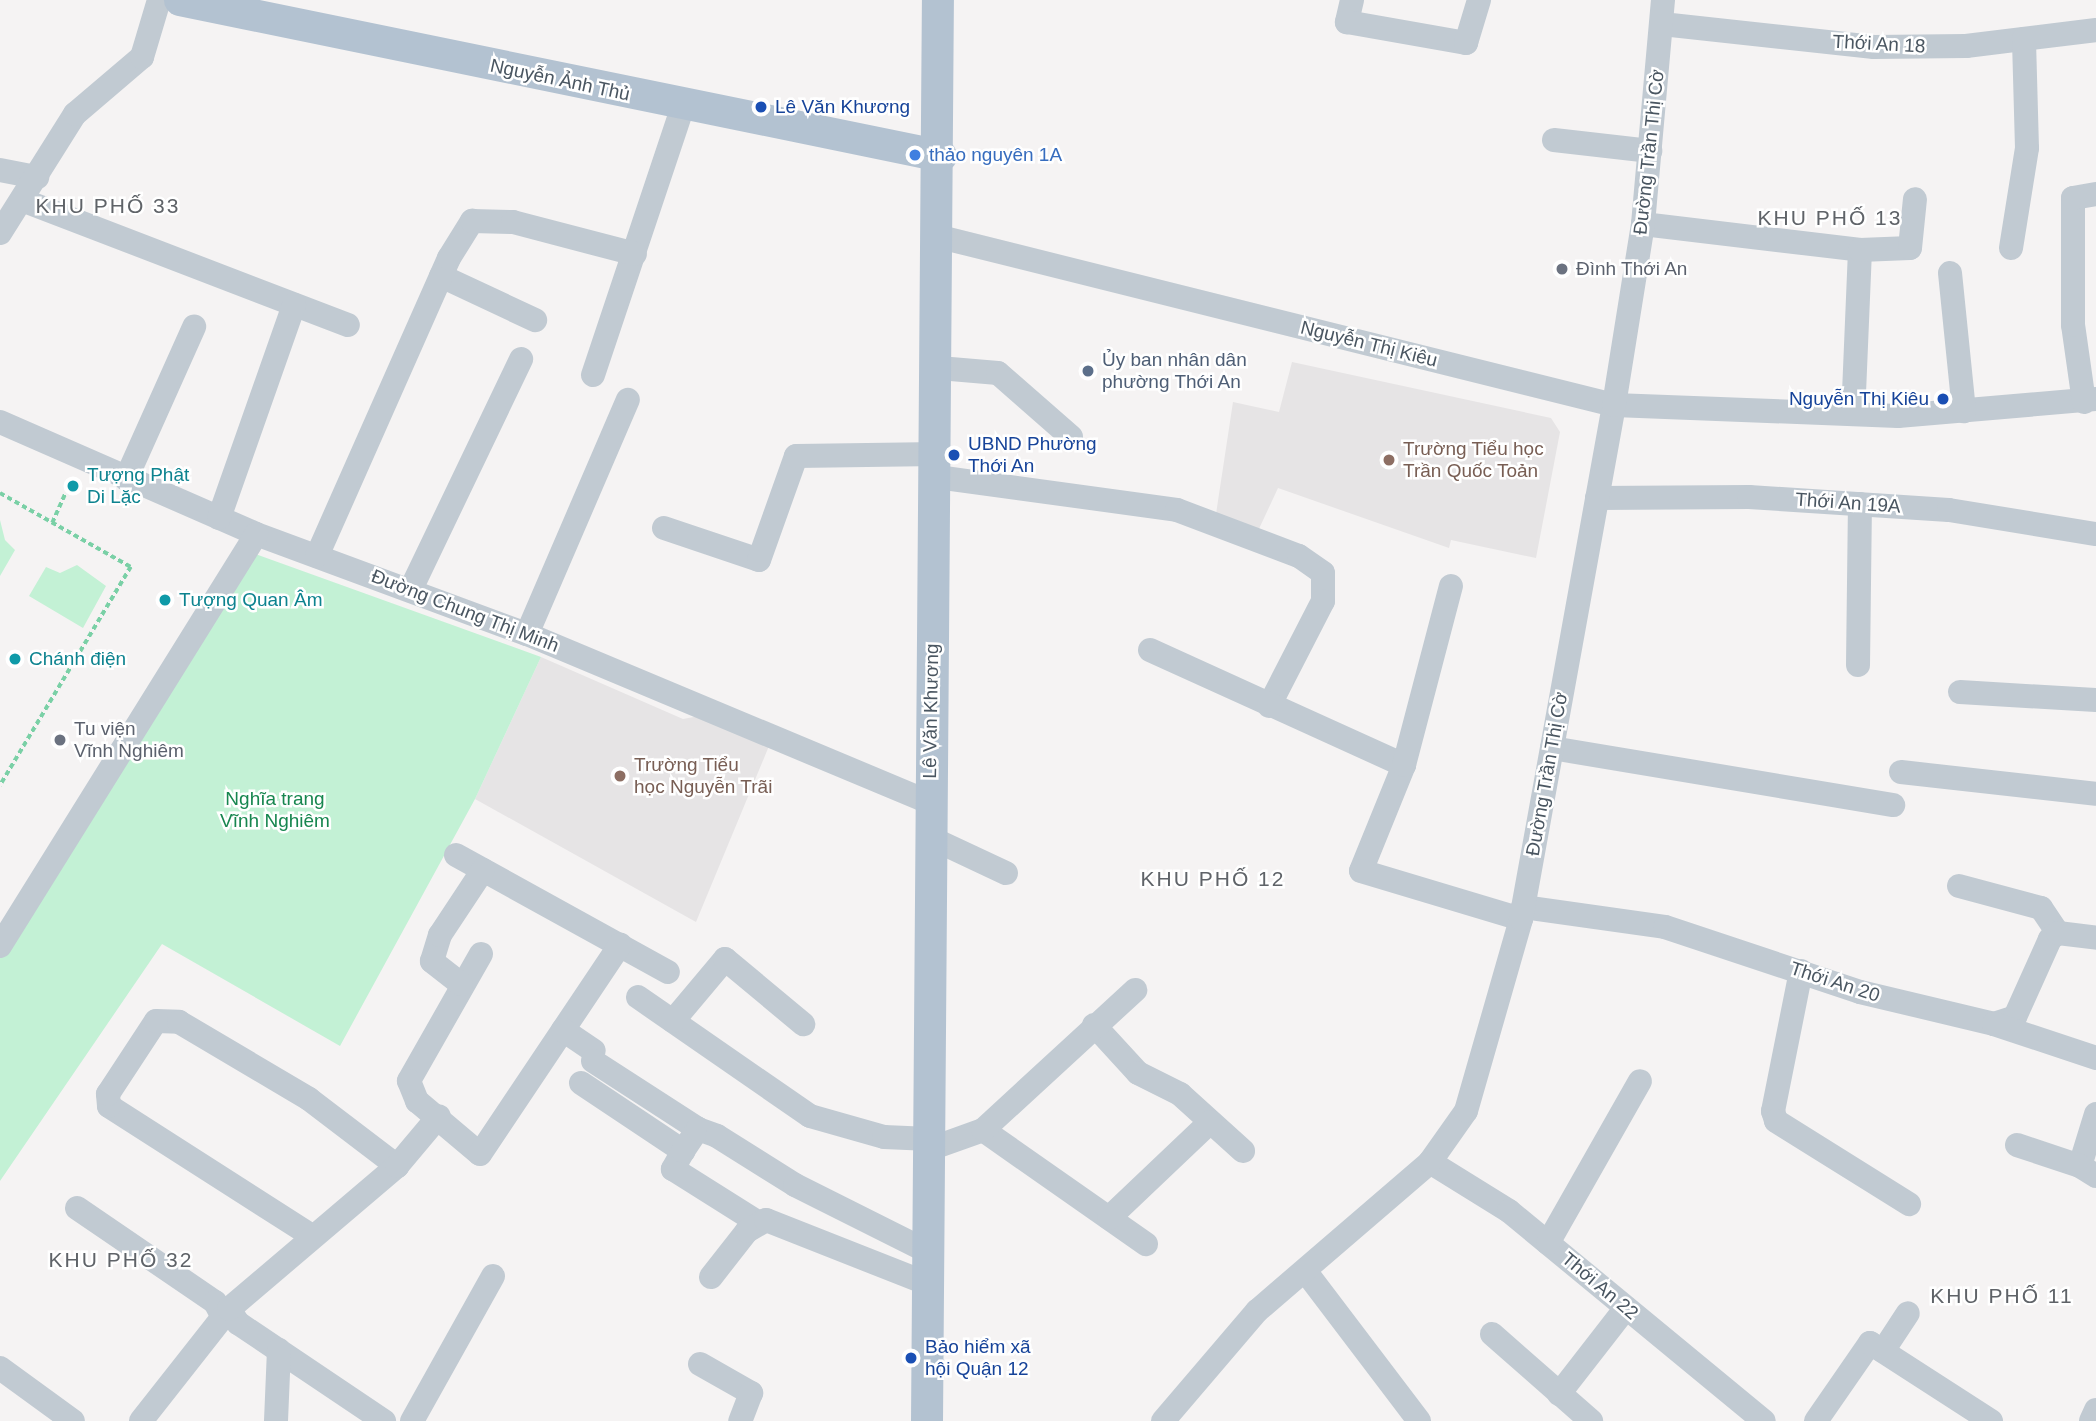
<!DOCTYPE html>
<html>
<head>
<meta charset="utf-8">
<style>
  body { margin:0 }
  #map { position:relative; width:2096px; height:1421px; overflow:hidden; background:#f5f3f3; font-family:Arial,sans-serif }
  div>[style] { position:absolute }
  .education>* { inset:0; background:#e6e4e5 }
  .green>* { inset:0; background:#c3f1d5 }
  .path>* { height:3.5px; margin-top:-1.75px; transform-origin:0; background:repeating-linear-gradient(90deg,#7ad0a6 0 5px,transparent 0 8.5px) }
  .minor>* { height:24px; margin:-12px; padding:0 12px; transform-origin:12px; border-radius:12px; background:#c1cad2 }
  .major>* { height:32px; margin:-16px; padding:0 16px; transform-origin:16px; border-radius:16px; background:#b3c2d1 }
  .dots>* { width:19px; height:19px; translate:-50% -50%; box-sizing:border-box; border:4px solid #fff; border-radius:50% }
  span { translate:-50% -50%; white-space:nowrap; text-align:center; line-height:1.15; -webkit-text-stroke:5px #fff; paint-order:stroke }
  .street-label { font-size:19px; color:#4a5661 }
  .transit-label { font-size:19px; color:#164399 }
  .left { translate:0 -50%; text-align:left }
  .right { translate:-100% -50%; text-align:right }
  .shop-label { font-size:19px; color:#366cbe }
  .worship-label { font-size:19px; color:#5b616d }
  .service-label { font-size:19px; color:#4e5e75 }
  .education-label { font-size:19px; color:#785e54 }
  .culture-label { font-size:19px; color:#0d838f }
  .park-label { font-size:19px; color:#17864f }
  .neighbourhood-label { font-size:21px; color:#5f6368; letter-spacing:2px }
</style>
</head>
<body>
<div id="map">
  <div class="education">
    <div style="clip-path:polygon(1292px 362px,1551px 418px,1560px 432px,1536px 558px,1451px 540px,1449px 548px,1278px 488px,1258px 531px,1216px 514px,1233px 402px,1279px 412px)"></div>
    <div style="clip-path:polygon(541px 657px,683px 719px,699px 716px,769px 746px,696px 922px,475px 799px)"></div>
  </div>
  <div class="green">
    <div style="clip-path:polygon(0 520px,5px 540px,15px 550px,0 576px)"></div>
    <div style="clip-path:polygon(239px 548px,541px 657px,475px 799px,340px 1046px,162px 944px,0 1181px,0 933px)"></div>
    <div style="clip-path:polygon(77px 565px,106px 586px,83px 628px,29px 596px,46px 567px,60px 573px)"></div>
  </div>
  <div class="path">
    <div style="left:0;top:493px;width:150px;rotate:29.5deg"></div>
    <div style="left:131px;top:567px;width:255px;rotate:120.9deg"></div>
    <div style="left:52px;top:523px;width:32px;rotate:-66deg"></div>
  </div>
  <div class="minor">
    <div style="left:1352px;top:0;width:23px;rotate:103deg"></div>
    <div style="left:1347px;top:22px;width:121px;rotate:10deg"></div>
    <div style="left:1466px;top:43px;width:45px;rotate:-73.2deg"></div>
    <div style="left:1662px;top:24px;width:213px;rotate:6.2deg"></div>
    <div style="left:1874px;top:47px;width:92px;rotate:-0.6deg"></div>
    <div style="left:1966px;top:46px;width:131px;rotate:-7deg"></div>
    <div style="left:1554px;top:140px;width:97px;rotate:6.5deg"></div>
    <div style="left:0;top:170px;width:38px;rotate:11deg"></div>
    <div style="left:22px;top:200px;width:349px;rotate:21deg"></div>
    <div style="left:1643px;top:224px;width:219px;rotate:6.8deg"></div>
    <div style="left:1860px;top:250px;width:164px;rotate:92.4deg"></div>
    <div style="left:0;top:233px;width:141px;rotate:-57.8deg"></div>
    <div style="left:75px;top:114px;width:88px;rotate:-40.4deg"></div>
    <div style="left:142px;top:57px;width:59px;rotate:-73.4deg"></div>
    <div style="left:940px;top:237px;width:695px;rotate:14deg"></div>
    <div style="left:1614px;top:405px;width:284px;rotate:2.2deg"></div>
    <div style="left:1898px;top:416px;width:199px;rotate:-4.9deg"></div>
    <div style="left:2011px;top:248px;width:101px;rotate:-80.9deg"></div>
    <div style="left:2027px;top:148px;width:109px;rotate:-91.6deg"></div>
    <div style="left:1860px;top:250px;width:50px;rotate:-2.3deg"></div>
    <div style="left:1910px;top:248px;width:49px;rotate:-84.2deg"></div>
    <div style="left:1950px;top:273px;width:139px;rotate:84.2deg"></div>
    <div style="left:441px;top:276px;width:104px;rotate:25.1deg"></div>
    <div style="left:939px;top:368px;width:59px;rotate:4.8deg"></div>
    <div style="left:998px;top:373px;width:97px;rotate:41.2deg"></div>
    <div style="left:593px;top:375px;width:284px;rotate:-71.5deg"></div>
    <div style="left:2084px;top:402px;width:78px;rotate:-98.1deg"></div>
    <div style="left:2073px;top:325px;width:127px;rotate:-90deg"></div>
    <div style="left:2073px;top:198px;width:23px;rotate:-10deg"></div>
    <div style="left:0;top:422px;width:279px;rotate:23.6deg"></div>
    <div style="left:256px;top:534px;width:289px;rotate:20.3deg"></div>
    <div style="left:527px;top:634px;width:436px;rotate:22.7deg"></div>
    <div style="left:937px;top:477px;width:242px;rotate:7.8deg"></div>
    <div style="left:1177px;top:510px;width:130px;rotate:20.7deg"></div>
    <div style="left:1299px;top:556px;width:29px;rotate:35deg"></div>
    <div style="left:1323px;top:573px;width:28px;rotate:90deg"></div>
    <div style="left:1323px;top:601px;width:118px;rotate:117.2deg"></div>
    <div style="left:126px;top:479px;width:167px;rotate:-65.9deg"></div>
    <div style="left:1597px;top:498px;width:152px;rotate:-0.4deg"></div>
    <div style="left:1749px;top:497px;width:200px;rotate:3.7deg"></div>
    <div style="left:1949px;top:510px;width:149px;rotate:9.3deg"></div>
    <div style="left:219px;top:518px;width:226px;rotate:-70.6deg"></div>
    <div style="left:664px;top:528px;width:100px;rotate:18.6deg"></div>
    <div style="left:759px;top:560px;width:110px;rotate:-70.4deg"></div>
    <div style="left:796px;top:456px;width:142px;rotate:-0.8deg"></div>
    <div style="left:317px;top:556px;width:326px;rotate:-66.1deg"></div>
    <div style="left:449px;top:258px;width:44px;rotate:-58.1deg"></div>
    <div style="left:472px;top:221px;width:41px;rotate:1.4deg"></div>
    <div style="left:513px;top:222px;width:126px;rotate:14.7deg"></div>
    <div style="left:411px;top:589px;width:255px;rotate:-64.4deg"></div>
    <div style="left:527px;top:634px;width:255px;rotate:-66.7deg"></div>
    <div style="left:1150px;top:650px;width:279px;rotate:24.4deg"></div>
    <div style="left:1404px;top:765px;width:114px;rotate:112.1deg"></div>
    <div style="left:1361px;top:871px;width:167px;rotate:16.7deg"></div>
    <div style="left:1858px;top:665px;width:161px;rotate:-89.3deg"></div>
    <div style="left:1960px;top:692px;width:136px;rotate:3.4deg"></div>
    <div style="left:1552px;top:748px;width:346px;rotate:9.5deg"></div>
    <div style="left:1404px;top:765px;width:185px;rotate:-75.3deg"></div>
    <div style="left:1901px;top:772px;width:196px;rotate:6.4deg"></div>
    <div style="left:929px;top:837px;width:85px;rotate:25.1deg"></div>
    <div style="left:456px;top:855px;width:242px;rotate:28.9deg"></div>
    <div style="left:1959px;top:886px;width:85px;rotate:15deg"></div>
    <div style="left:2041px;top:908px;width:30px;rotate:56deg"></div>
    <div style="left:1523px;top:907px;width:143px;rotate:8deg"></div>
    <div style="left:1665px;top:927px;width:206px;rotate:18.4deg"></div>
    <div style="left:1860px;top:992px;width:138px;rotate:13.4deg"></div>
    <div style="left:1994px;top:1024px;width:22px;rotate:-18deg"></div>
    <div style="left:2015px;top:1017px;width:85px;rotate:-65.8deg"></div>
    <div style="left:2050px;top:939px;width:10px;rotate:-37deg"></div>
    <div style="left:2058px;top:933px;width:38px;rotate:7deg"></div>
    <div style="left:0;top:946px;width:485px;rotate:-58.1deg"></div>
    <div style="left:481px;top:954px;width:146px;rotate:119.6deg"></div>
    <div style="left:409px;top:1081px;width:22px;rotate:68deg"></div>
    <div style="left:417px;top:1101px;width:82px;rotate:40.1deg"></div>
    <div style="left:480px;top:1154px;width:252px;rotate:-56.2deg"></div>
    <div style="left:1801px;top:971px;width:143px;rotate:101.3deg"></div>
    <div style="left:1773px;top:1111px;width:10px;rotate:73deg"></div>
    <div style="left:1776px;top:1121px;width:157px;rotate:32deg"></div>
    <div style="left:461px;top:984px;width:37px;rotate:-142deg"></div>
    <div style="left:432px;top:961px;width:27px;rotate:-73deg"></div>
    <div style="left:440px;top:935px;width:78px;rotate:-56.5deg"></div>
    <div style="left:638px;top:997px;width:209px;rotate:34.7deg"></div>
    <div style="left:810px;top:1116px;width:77px;rotate:15.8deg"></div>
    <div style="left:884px;top:1137px;width:46px;rotate:2.5deg"></div>
    <div style="left:673px;top:1021px;width:81px;rotate:-50deg"></div>
    <div style="left:725px;top:959px;width:102px;rotate:39.8deg"></div>
    <div style="left:1994px;top:1024px;width:108px;rotate:18.4deg"></div>
    <div style="left:1094px;top:1025px;width:65px;rotate:47.5deg"></div>
    <div style="left:1138px;top:1073px;width:47px;rotate:26.6deg"></div>
    <div style="left:1180px;top:1094px;width:85px;rotate:42.1deg"></div>
    <div style="left:563px;top:1030px;width:37px;rotate:34deg"></div>
    <div style="left:593px;top:1061px;width:125px;rotate:32.9deg"></div>
    <div style="left:581px;top:1083px;width:123px;rotate:33.7deg"></div>
    <div style="left:683px;top:1151px;width:21px;rotate:119deg"></div>
    <div style="left:673px;top:1169px;width:99px;rotate:32.2deg"></div>
    <div style="left:2096px;top:1114px;width:54px;rotate:107.1deg"></div>
    <div style="left:2080px;top:1166px;width:19px;rotate:32deg"></div>
    <div style="left:983px;top:1130px;width:199px;rotate:35deg"></div>
    <div style="left:2017px;top:1145px;width:66px;rotate:18.4deg"></div>
    <div style="left:930px;top:1149px;width:56px;rotate:-19.7deg"></div>
    <div style="left:983px;top:1130px;width:207px;rotate:-42.6deg"></div>
    <div style="left:683px;top:1151px;width:27px;rotate:-56deg"></div>
    <div style="left:698px;top:1129px;width:20px;rotate:20deg"></div>
    <div style="left:717px;top:1136px;width:92px;rotate:32.1deg"></div>
    <div style="left:795px;top:1185px;width:150px;rotate:26.6deg"></div>
    <div style="left:1430px;top:1162px;width:93px;rotate:31.8deg"></div>
    <div style="left:1509px;top:1211px;width:330px;rotate:39.5deg"></div>
    <div style="left:77px;top:1208px;width:167px;rotate:34.3deg"></div>
    <div style="left:215px;top:1302px;width:17px;rotate:62deg"></div>
    <div style="left:1109px;top:1218px;width:139px;rotate:-43.5deg"></div>
    <div style="left:312px;top:1236px;width:241px;rotate:-147.4deg"></div>
    <div style="left:109px;top:1106px;width:12px;rotate:-95deg"></div>
    <div style="left:108px;top:1094px;width:87px;rotate:-56.7deg"></div>
    <div style="left:156px;top:1021px;width:23px;rotate:2deg"></div>
    <div style="left:179px;top:1022px;width:151px;rotate:30.6deg"></div>
    <div style="left:309px;top:1099px;width:111px;rotate:37.3deg"></div>
    <div style="left:1548px;top:1243px;width:186px;rotate:-60.4deg"></div>
    <div style="left:1306px;top:1272px;width:187px;rotate:52.8deg"></div>
    <div style="left:711px;top:1277px;width:58px;rotate:-52deg"></div>
    <div style="left:747px;top:1231px;width:22px;rotate:-30deg"></div>
    <div style="left:766px;top:1220px;width:177px;rotate:21.5deg"></div>
    <div style="left:229px;top:1309px;width:17px;rotate:57deg"></div>
    <div style="left:238px;top:1323px;width:176px;rotate:33.9deg"></div>
    <div style="left:1492px;top:1334px;width:132px;rotate:41.3deg"></div>
    <div style="left:1883px;top:1351px;width:45px;rotate:-56.7deg"></div>
    <div style="left:700px;top:1364px;width:59px;rotate:29.6deg"></div>
    <div style="left:751px;top:1393px;width:30px;rotate:111deg"></div>
    <div style="left:0;top:1368px;width:90px;rotate:36deg"></div>
    <div style="left:1559px;top:1394px;width:109px;rotate:-52.1deg"></div>
    <div style="left:141px;top:1421px;width:142px;rotate:-51.8deg"></div>
    <div style="left:229px;top:1309px;width:221px;rotate:-40.4deg"></div>
    <div style="left:397px;top:1166px;width:65px;rotate:-50deg"></div>
    <div style="left:276px;top:1421px;width:71px;rotate:-87.6deg"></div>
    <div style="left:412px;top:1421px;width:166px;rotate:-60.8deg"></div>
    <div style="left:1163px;top:1421px;width:145px;rotate:-49.5deg"></div>
    <div style="left:1257px;top:1311px;width:228px;rotate:-40.7deg"></div>
    <div style="left:1430px;top:1162px;width:62px;rotate:-54.8deg"></div>
    <div style="left:1466px;top:1111px;width:200px;rotate:-74deg"></div>
    <div style="left:1521px;top:919px;width:522px;rotate:-79.74deg"></div>
    <div style="left:1614px;top:405px;width:183px;rotate:-80.9deg"></div>
    <div style="left:1643px;top:224px;width:225px;rotate:-84.9deg"></div>
    <div style="left:1816px;top:1421px;width:95px;rotate:-55.3deg"></div>
    <div style="left:1870px;top:1343px;width:144px;rotate:32.8deg"></div>
    <div style="left:2091px;top:1421px;width:12px;rotate:-66deg"></div>
  </div>
  <div class="major">
    <div style="left:180px;top:0;width:777px;rotate:11.58deg"></div>
    <div style="left:927px;top:1421px;width:1421px;rotate:-89.56deg"></div>
  </div>
  <div class="dots">
    <div style="left:761px;top:107px;background:#1a4fb4"></div>
    <div style="left:915px;top:155px;background:#3f7fe0"></div>
    <div style="left:1562px;top:269px;background:#6b7280"></div>
    <div style="left:1088px;top:371px;background:#5c6f8a"></div>
    <div style="left:1943px;top:399px;background:#1a4fb4"></div>
    <div style="left:954px;top:455px;background:#1a4fb4"></div>
    <div style="left:1389px;top:460px;background:#8d6e63"></div>
    <div style="left:73px;top:486px;background:#0f9aa8"></div>
    <div style="left:165px;top:600px;background:#0f9aa8"></div>
    <div style="left:15px;top:659px;background:#0f9aa8"></div>
    <div style="left:60px;top:740px;background:#6b7280"></div>
    <div style="left:620px;top:776px;background:#8d6e63"></div>
    <div style="left:911px;top:1358px;background:#1a4fb4"></div>
  </div>
  <div class="street-label">
    <span style="left:1879px;top:44px;rotate:3deg">Thới An 18</span>
    <span style="left:560px;top:80px;rotate:12deg">Nguyễn Ảnh Thủ</span>
    <span style="left:1649px;top:152px;rotate:-84deg">Đường Trần Thị Cờ</span>
    <span style="left:1369px;top:344px;rotate:14deg">Nguyễn Thị Kiêu</span>
    <span style="left:1848px;top:503px;rotate:4deg">Thới An 19A</span>
    <span style="left:465px;top:611px;rotate:21deg">Đường Chung Thị Minh</span>
    <span style="left:931px;top:711px;rotate:-89deg">Lê Văn Khương</span>
    <span style="left:1547px;top:774px;rotate:-80deg">Đường Trần Thị Cờ</span>
    <span style="left:1835px;top:982px;rotate:18deg">Thới An 20</span>
    <span style="left:1600px;top:1286px;rotate:40deg">Thới An 22</span>
  </div>
  <div class="transit-label">
    <span class="left" style="left:775px;top:107px">Lê Văn Khương</span>
    <span class="right" style="left:1929px;top:399px">Nguyễn Thị Kiêu</span>
    <span class="left" style="left:968px;top:455px">UBND Phường<br>Thới An</span>
    <span class="left" style="left:925px;top:1358px">Bảo hiểm xã<br>hội Quận 12</span>
  </div>
  <div class="shop-label">
    <span class="left" style="left:929px;top:155px">thảo nguyên 1A</span>
  </div>
  <div class="worship-label">
    <span class="left" style="left:1576px;top:269px">Đình Thới An</span>
    <span class="left" style="left:74px;top:740px">Tu viện<br>Vĩnh Nghiêm</span>
  </div>
  <div class="service-label">
    <span class="left" style="left:1102px;top:371px">Ủy ban nhân dân<br>phường Thới An</span>
  </div>
  <div class="education-label">
    <span class="left" style="left:1403px;top:460px">Trường Tiểu học<br>Trần Quốc Toản</span>
    <span class="left" style="left:634px;top:776px">Trường Tiểu<br>học Nguyễn Trãi</span>
  </div>
  <div class="culture-label">
    <span class="left" style="left:87px;top:486px">Tượng Phật<br>Di Lặc</span>
    <span class="left" style="left:179px;top:600px">Tượng Quan Âm</span>
    <span class="left" style="left:29px;top:659px">Chánh điện</span>
  </div>
  <div class="park-label">
    <span style="left:275px;top:810px">Nghĩa trang<br>Vĩnh Nghiêm</span>
  </div>
  <div class="neighbourhood-label">
    <span style="left:108px;top:206px">KHU PHỐ 33</span>
    <span style="left:1830px;top:218px">KHU PHỐ 13</span>
    <span style="left:1213px;top:879px">KHU PHỐ 12</span>
    <span style="left:121px;top:1260px">KHU PHỐ 32</span>
    <span style="left:2002px;top:1296px">KHU PHỐ 11</span>
  </div>
</div>
</body>
</html>
